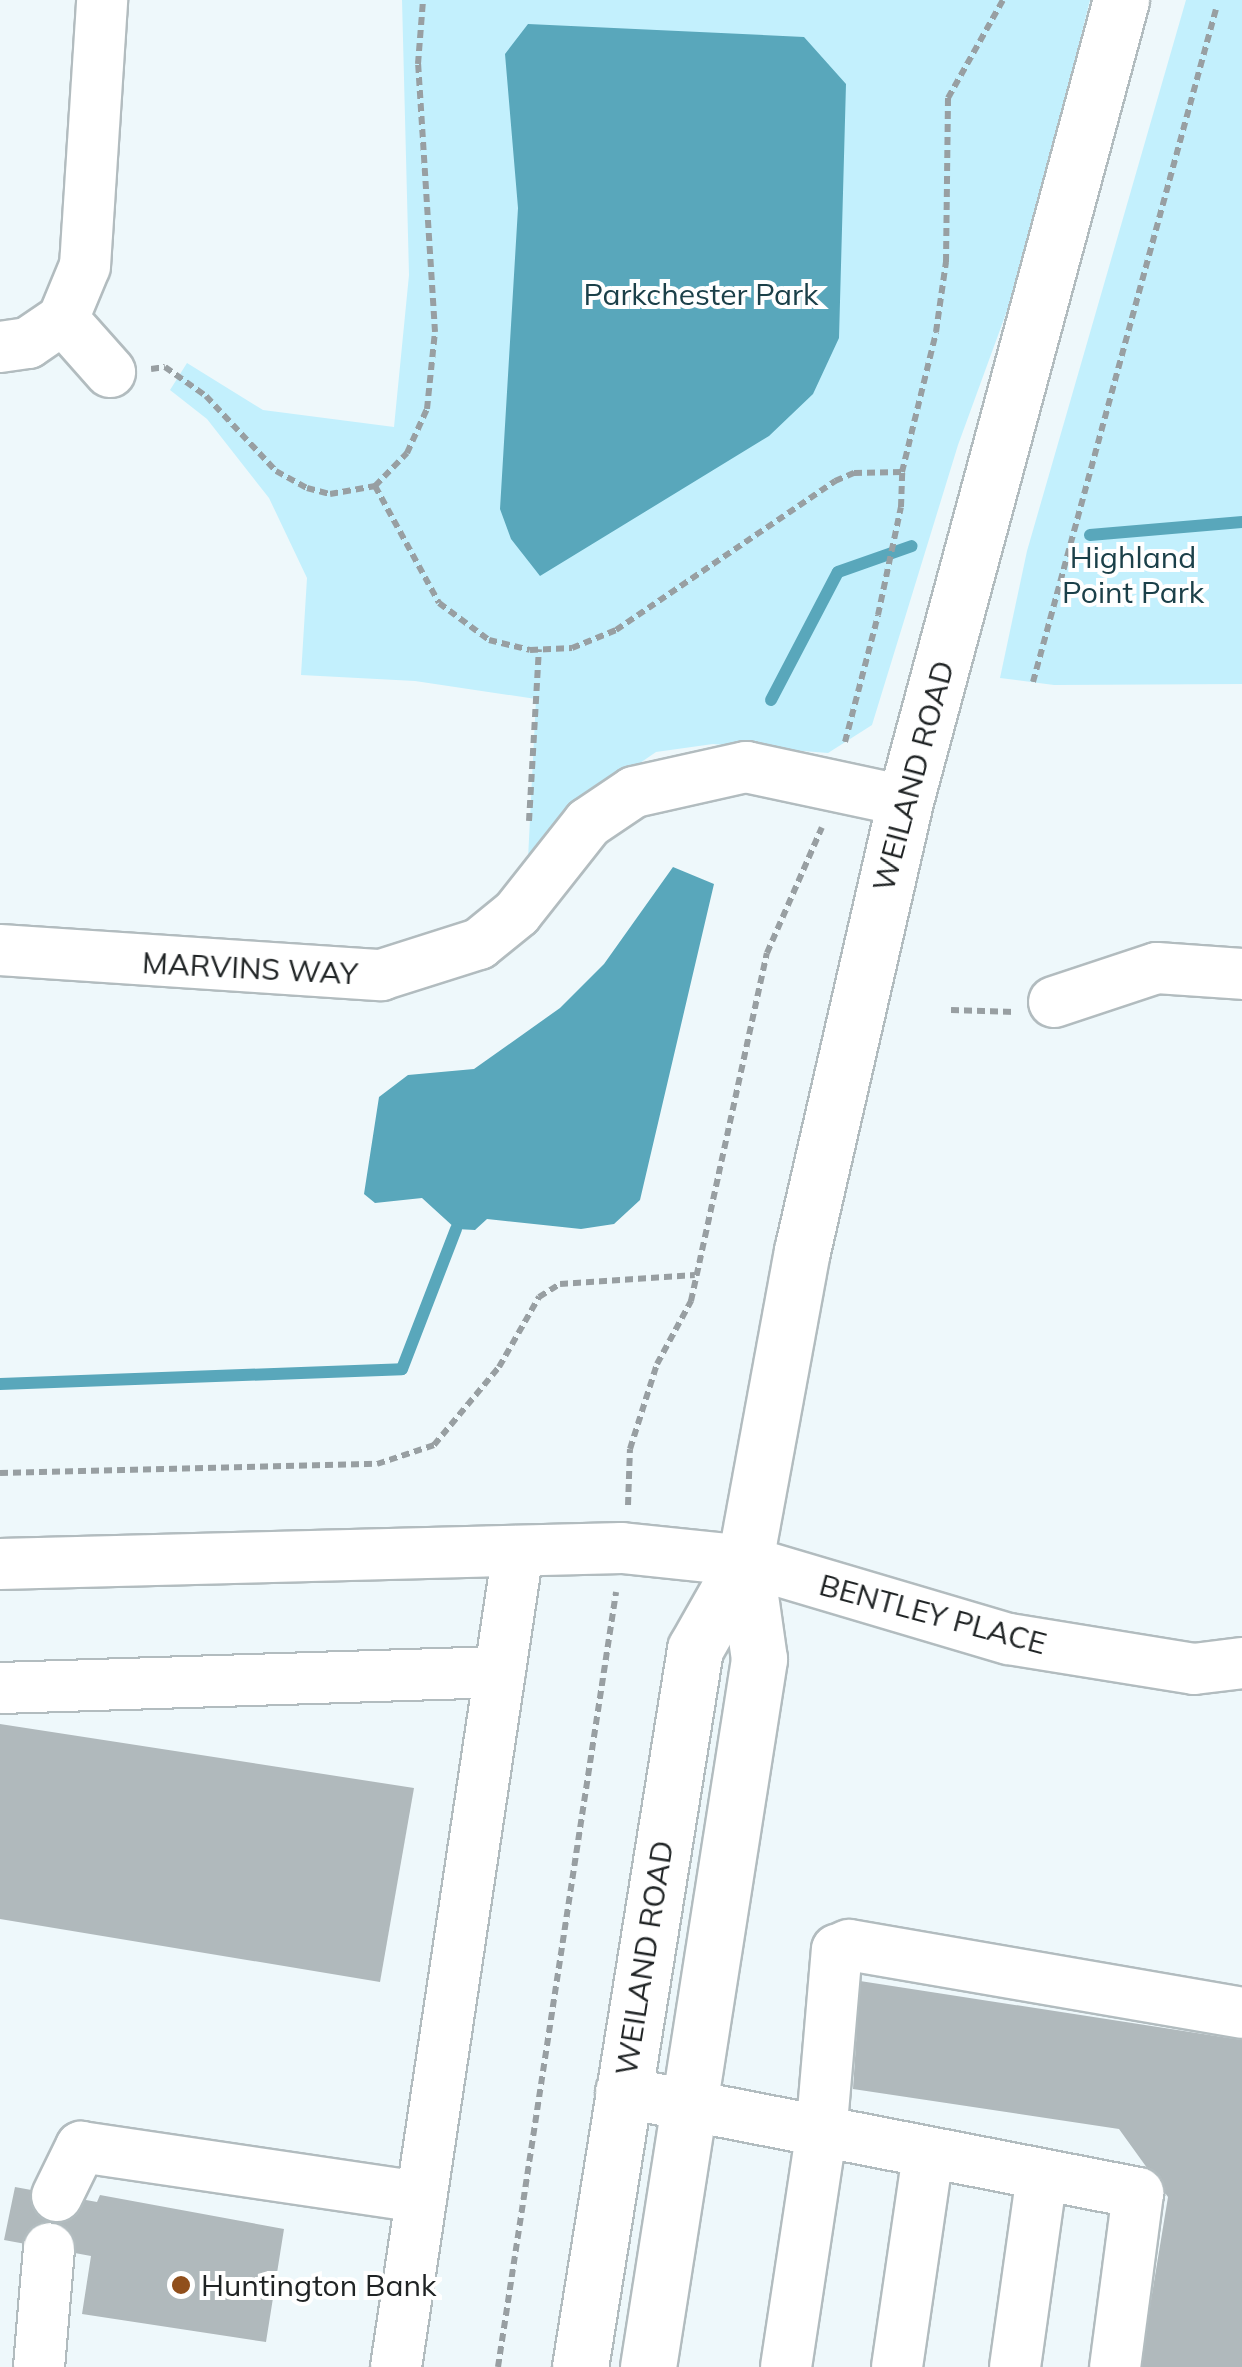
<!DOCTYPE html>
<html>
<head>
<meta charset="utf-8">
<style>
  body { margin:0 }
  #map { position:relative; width:1242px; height:2367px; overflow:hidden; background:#eef8fb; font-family:Mulish,sans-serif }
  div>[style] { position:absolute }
  .green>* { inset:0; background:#c3f0fd }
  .water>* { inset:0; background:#59a7bb }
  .stream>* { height:12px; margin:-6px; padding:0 6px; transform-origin:6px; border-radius:6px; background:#59a7bb }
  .building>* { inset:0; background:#b0b9bc }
  .path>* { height:6px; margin-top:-3px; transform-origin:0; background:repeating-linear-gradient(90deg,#989fa2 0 8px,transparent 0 13px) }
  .roads { filter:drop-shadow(2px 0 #b2bcbf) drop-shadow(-2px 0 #b2bcbf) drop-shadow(0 2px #b2bcbf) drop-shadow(0 -2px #b2bcbf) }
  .minor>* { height:50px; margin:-25px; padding:0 25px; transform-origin:25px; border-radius:25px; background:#fff }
  .major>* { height:55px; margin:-27.5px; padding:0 27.5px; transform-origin:27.5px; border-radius:27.5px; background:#fff }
  .dots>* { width:28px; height:28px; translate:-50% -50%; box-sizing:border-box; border:5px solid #fff; border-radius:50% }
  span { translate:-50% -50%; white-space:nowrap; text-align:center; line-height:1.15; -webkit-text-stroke:8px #fff; paint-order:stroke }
  .park-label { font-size:30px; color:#1b4049 }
  .street-label { font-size:30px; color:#202425 }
  .poi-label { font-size:30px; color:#202425 }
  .left { translate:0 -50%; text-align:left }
</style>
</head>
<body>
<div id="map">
  <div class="green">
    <div style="clip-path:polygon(402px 0,1090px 0,1024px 264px,958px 445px,872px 725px,828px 753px,713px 744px,656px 752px,579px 805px,528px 859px,536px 699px,415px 681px,301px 675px,307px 578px,269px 498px,207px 419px,170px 390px,187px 363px,263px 410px,394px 427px,409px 275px)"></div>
    <div style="clip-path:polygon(1186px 0,1242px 0,1242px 684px,1054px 685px,1000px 678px,1027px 551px)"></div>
  </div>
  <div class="water">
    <div style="clip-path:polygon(528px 24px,804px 37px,846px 84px,839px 338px,813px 394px,769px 436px,540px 576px,511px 539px,500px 509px,518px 208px,505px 54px)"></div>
    <div style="clip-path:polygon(673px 867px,714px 884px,640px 1200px,614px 1224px,581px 1229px,487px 1219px,475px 1230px,456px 1229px,422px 1198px,375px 1203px,364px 1194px,379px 1097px,408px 1075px,474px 1069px,560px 1008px,604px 964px)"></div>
  </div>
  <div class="stream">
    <div style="left:1090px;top:535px;width:153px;rotate:-4.9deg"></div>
    <div style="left:771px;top:700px;width:144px;rotate:-62.4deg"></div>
    <div style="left:838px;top:572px;width:78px;rotate:-19.4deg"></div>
    <div style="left:0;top:1384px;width:402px;rotate:-2.1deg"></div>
    <div style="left:402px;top:1369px;width:150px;rotate:-68.9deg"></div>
  </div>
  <div class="building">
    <div style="clip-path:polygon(0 1724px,414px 1788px,380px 1982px,0 1919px)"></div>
    <div style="clip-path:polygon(860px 1981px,1242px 2040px,1242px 2367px,1140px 2367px,1168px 2197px,1119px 2129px,853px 2089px)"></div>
    <div style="clip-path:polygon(15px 2187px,97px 2202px,100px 2195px,284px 2229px,266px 2342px,82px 2314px,91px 2256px,4px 2240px)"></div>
  </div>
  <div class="path">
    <div style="left:151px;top:369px;width:14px;rotate:-8deg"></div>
    <div style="left:165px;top:367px;width:50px;rotate:35.3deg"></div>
    <div style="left:206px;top:396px;width:103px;rotate:47deg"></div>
    <div style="left:276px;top:471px;width:35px;rotate:29deg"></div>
    <div style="left:307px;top:488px;width:24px;rotate:15deg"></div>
    <div style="left:330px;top:494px;width:46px;rotate:-10.1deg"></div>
    <div style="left:375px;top:486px;width:46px;rotate:-45.9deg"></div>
    <div style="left:407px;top:453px;width:48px;rotate:-65.6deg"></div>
    <div style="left:427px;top:409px;width:77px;rotate:-84.1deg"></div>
    <div style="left:435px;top:332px;width:269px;rotate:-93.6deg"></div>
    <div style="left:418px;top:64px;width:64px;rotate:-85.5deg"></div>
    <div style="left:375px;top:486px;width:133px;rotate:61.3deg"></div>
    <div style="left:439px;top:603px;width:62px;rotate:36.5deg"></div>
    <div style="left:489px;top:640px;width:42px;rotate:13.7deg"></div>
    <div style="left:530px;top:650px;width:42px;rotate:-2.7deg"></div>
    <div style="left:572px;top:648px;width:48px;rotate:-22.2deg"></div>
    <div style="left:616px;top:630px;width:265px;rotate:-34.2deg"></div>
    <div style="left:835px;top:481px;width:21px;rotate:-23deg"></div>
    <div style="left:854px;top:473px;width:48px;rotate:-1.2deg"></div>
    <div style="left:1033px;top:682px;width:697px;rotate:-74.79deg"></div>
    <div style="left:845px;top:742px;width:131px;rotate:-75.4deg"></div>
    <div style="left:878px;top:615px;width:110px;rotate:-78deg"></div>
    <div style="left:901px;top:507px;width:35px;rotate:-88deg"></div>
    <div style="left:902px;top:472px;width:144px;rotate:-76.3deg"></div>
    <div style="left:936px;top:332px;width:71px;rotate:-81.9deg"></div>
    <div style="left:946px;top:262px;width:164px;rotate:-89.3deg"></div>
    <div style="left:948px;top:98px;width:112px;rotate:-60.7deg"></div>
    <div style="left:529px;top:821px;width:172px;rotate:-86.7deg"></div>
    <div style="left:951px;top:1010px;width:64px;rotate:1.8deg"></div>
    <div style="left:0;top:1473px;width:377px;rotate:-1.4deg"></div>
    <div style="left:377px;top:1464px;width:60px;rotate:-18.4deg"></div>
    <div style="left:434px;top:1445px;width:102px;rotate:-50.2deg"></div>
    <div style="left:499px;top:1367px;width:81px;rotate:-60.3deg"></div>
    <div style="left:539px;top:1297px;width:25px;rotate:-32deg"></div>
    <div style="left:560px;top:1284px;width:135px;rotate:-3.8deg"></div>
    <div style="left:628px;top:1505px;width:56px;rotate:-88deg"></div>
    <div style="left:630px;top:1449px;width:89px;rotate:-72.4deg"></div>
    <div style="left:657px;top:1364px;width:72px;rotate:-61.6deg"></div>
    <div style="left:691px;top:1301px;width:356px;rotate:-77.7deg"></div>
    <div style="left:767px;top:953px;width:137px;rotate:-66.4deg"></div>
    <div style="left:498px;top:2367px;width:784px;rotate:-81.34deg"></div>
  </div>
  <div class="roads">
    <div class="minor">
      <div style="left:63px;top:319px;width:71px;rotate:48.4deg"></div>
      <div style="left:0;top:347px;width:28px;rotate:-8deg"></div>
      <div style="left:28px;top:343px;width:42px;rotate:-34.4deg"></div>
      <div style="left:63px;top:319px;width:57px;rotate:-67.5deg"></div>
      <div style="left:85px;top:266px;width:267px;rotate:-86.3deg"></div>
      <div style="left:0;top:950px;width:382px;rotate:3.8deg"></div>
      <div style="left:381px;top:975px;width:103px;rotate:-17.6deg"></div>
      <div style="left:479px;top:944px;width:49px;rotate:-39.2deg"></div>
      <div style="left:517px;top:913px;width:115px;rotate:-51.7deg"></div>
      <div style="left:588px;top:823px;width:55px;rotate:-34deg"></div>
      <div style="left:634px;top:792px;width:115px;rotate:-12.6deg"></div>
      <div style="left:746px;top:767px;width:163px;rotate:12.1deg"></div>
      <div style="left:1054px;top:1002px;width:108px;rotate:-18.3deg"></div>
      <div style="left:1157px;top:968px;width:85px;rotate:4deg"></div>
      <div style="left:0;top:1564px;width:622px;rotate:-1.47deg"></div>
      <div style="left:622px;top:1548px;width:124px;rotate:6deg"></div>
      <div style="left:745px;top:1561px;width:275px;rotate:16.5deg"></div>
      <div style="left:1009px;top:1639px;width:187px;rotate:9.2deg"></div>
      <div style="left:1194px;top:1669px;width:48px;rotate:-7.1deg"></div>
      <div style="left:0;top:1688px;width:500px;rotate:-1.83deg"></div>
      <div style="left:621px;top:2092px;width:527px;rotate:11.05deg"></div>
      <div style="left:1138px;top:2193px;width:176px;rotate:97.5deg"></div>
      <div style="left:57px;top:2196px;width:55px;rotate:-63.9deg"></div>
      <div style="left:81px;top:2147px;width:344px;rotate:8.4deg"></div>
      <div style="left:39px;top:2367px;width:119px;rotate:-85.2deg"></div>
      <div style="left:396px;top:2367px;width:825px;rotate:-81.5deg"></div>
      <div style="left:786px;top:2367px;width:235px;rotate:-81.4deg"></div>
      <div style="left:821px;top:2135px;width:186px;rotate:-85.1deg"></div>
      <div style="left:837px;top:1950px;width:13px;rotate:-23deg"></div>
      <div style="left:849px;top:1945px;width:399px;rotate:9.8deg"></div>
      <div style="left:897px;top:2367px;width:215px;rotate:-81.7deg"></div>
      <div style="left:1015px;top:2367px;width:194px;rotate:-82deg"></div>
    </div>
    <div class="major">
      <div style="left:580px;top:2367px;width:727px;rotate:-80.9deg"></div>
      <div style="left:695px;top:1649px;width:101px;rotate:-60.4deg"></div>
      <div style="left:648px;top:2367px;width:717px;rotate:-81.09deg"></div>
      <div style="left:759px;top:1659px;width:99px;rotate:-98.1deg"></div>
      <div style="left:745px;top:1561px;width:315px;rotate:-79.6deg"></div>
      <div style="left:802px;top:1251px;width:462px;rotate:-77.1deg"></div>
      <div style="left:905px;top:801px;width:830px;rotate:-74.91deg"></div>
    </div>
  </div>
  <div class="dots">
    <div style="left:181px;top:2285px;background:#904f1c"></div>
  </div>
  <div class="park-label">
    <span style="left:701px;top:294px">Parkchester Park</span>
    <span style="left:1133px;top:574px">Highland<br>Point Park</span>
  </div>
  <div class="street-label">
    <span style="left:913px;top:776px;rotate:-75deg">WEILAND ROAD</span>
    <span style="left:250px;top:968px;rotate:3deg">MARVINS WAY</span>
    <span style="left:933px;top:1614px;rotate:15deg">BENTLEY PLACE</span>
    <span style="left:644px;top:1958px;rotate:-81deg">WEILAND ROAD</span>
  </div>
  <div class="poi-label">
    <span class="left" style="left:201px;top:2285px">Huntington Bank</span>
  </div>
</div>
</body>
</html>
